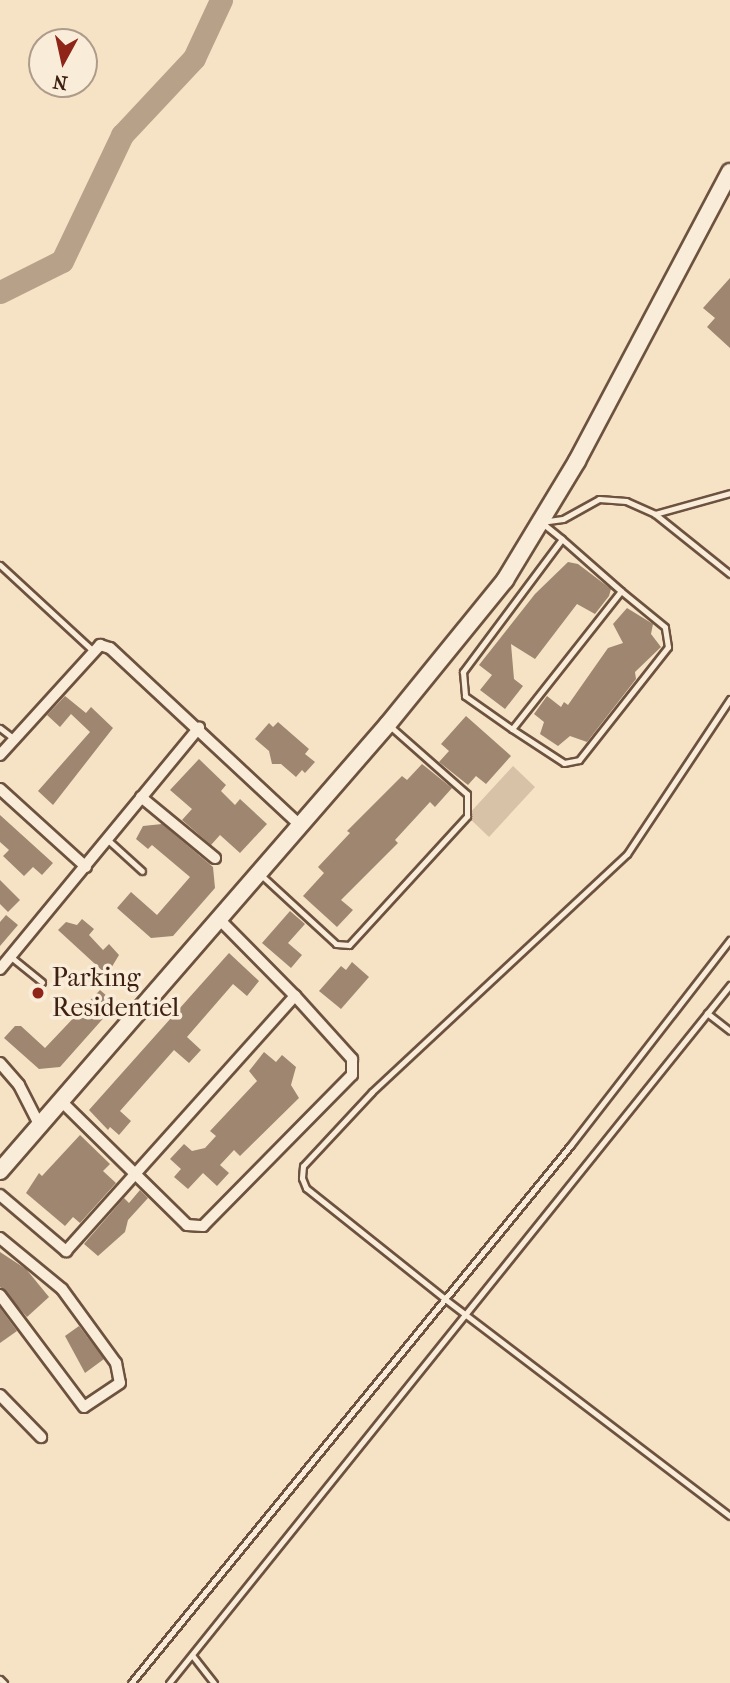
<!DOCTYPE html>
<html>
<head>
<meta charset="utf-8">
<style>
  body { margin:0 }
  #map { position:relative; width:730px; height:1683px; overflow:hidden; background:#f6e3c6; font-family:"IM FELL French Canon",serif }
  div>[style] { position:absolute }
  .green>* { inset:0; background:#d7c2a7 }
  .river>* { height:23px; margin:-11.5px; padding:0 11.5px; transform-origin:11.5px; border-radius:11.5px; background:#b8a189 }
  .building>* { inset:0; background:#9e8670 }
  .roads { filter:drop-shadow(2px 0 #6d523f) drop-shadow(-2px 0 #6d523f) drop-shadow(0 2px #6d523f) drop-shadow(0 -2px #6d523f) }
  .lane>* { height:5px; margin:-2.5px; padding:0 2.5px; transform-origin:2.5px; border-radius:2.5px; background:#f9edda }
  .street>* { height:10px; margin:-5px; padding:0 5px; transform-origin:5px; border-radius:5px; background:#f9edda }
  .secondary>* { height:16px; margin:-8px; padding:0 8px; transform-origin:8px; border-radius:8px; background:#f9edda }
  .dots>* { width:19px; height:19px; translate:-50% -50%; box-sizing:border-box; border:4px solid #f9edda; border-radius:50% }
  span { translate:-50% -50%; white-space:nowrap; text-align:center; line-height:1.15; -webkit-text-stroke:7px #f9edda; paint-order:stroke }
  .poi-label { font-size:26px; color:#3f2112 }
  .left { translate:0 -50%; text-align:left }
  .north { position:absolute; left:28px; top:28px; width:70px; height:70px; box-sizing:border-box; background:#f9edda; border:2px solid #af9b8a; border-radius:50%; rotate:188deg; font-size:19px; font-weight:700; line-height:28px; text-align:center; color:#3f2112 }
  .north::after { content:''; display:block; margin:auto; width:24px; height:32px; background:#8f2418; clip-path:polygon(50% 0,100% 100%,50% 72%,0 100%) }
</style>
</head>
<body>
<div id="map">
  <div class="green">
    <div style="clip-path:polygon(513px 766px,535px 787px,489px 837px,467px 816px)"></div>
  </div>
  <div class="river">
    <div style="left:0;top:292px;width:69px;rotate:-26.6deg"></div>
    <div style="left:62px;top:261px;width:140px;rotate:-64.5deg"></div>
    <div style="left:122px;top:135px;width:105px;rotate:-46.9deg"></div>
    <div style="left:194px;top:58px;width:64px;rotate:-65deg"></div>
  </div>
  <div class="building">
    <div style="clip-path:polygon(730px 278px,730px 348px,707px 327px,715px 318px,703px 308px)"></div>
    <div style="clip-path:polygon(568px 562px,578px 564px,611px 589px,609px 596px,595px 614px,577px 604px,535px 659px,511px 644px,514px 679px,523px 686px,505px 709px,480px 690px,492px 675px,479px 665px,535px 594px)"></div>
    <div style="clip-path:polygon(627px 608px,653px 624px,651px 634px,661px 647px,635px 672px,636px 679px,587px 742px,570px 736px,558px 746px,540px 734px,544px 722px,534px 714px,547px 696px,561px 707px,564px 702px,568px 705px,608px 648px,623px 643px,613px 624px)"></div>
    <div style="clip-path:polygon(65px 696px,86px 713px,91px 707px,113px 728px,53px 805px,38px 791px,90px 732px,71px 714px,60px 727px,47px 715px)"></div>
    <div style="clip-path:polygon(466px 716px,511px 756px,486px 784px,476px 776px,468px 785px,439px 762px,449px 751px,441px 744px)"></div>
    <div style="clip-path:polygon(278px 722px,309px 749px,305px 754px,315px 762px,305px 773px,302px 770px,296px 777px,281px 764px,272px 764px,269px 751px,255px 739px,269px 723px,273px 727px)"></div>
    <div style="clip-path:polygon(199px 759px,226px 785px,221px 791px,235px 805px,240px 799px,267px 824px,240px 853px,220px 835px,211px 845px,182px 820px,192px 809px,170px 790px)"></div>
    <div style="clip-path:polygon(422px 764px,452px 788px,435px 807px,430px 802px,395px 840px,398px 843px,341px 900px,353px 910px,337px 927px,303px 896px,324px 873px,318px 867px,350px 833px,347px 831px,402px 776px,407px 780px)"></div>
    <div style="clip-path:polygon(0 815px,53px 863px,42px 875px,33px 867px,24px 876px,3px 856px,9px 850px,0 842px)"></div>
    <div style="clip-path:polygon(162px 824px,213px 867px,215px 888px,173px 936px,151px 938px,117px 908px,131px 892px,157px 915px,190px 877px,152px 845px,148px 849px,136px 839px,143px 826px)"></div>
    <div style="clip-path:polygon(0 880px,20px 900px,8px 912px,0 904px)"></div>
    <div style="clip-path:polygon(290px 911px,305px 924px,288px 943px,302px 955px,291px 968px,262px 943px)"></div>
    <div style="clip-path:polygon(6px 915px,18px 925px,0 946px,0 922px)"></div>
    <div style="clip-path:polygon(82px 919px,94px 929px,89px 935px,103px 950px,109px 944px,119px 955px,107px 975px,58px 930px,66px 922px,77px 925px)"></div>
    <div style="clip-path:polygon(229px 953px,259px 981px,247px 996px,233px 984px,187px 1037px,201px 1050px,189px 1063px,174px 1050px,120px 1111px,131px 1121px,119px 1135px,110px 1127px,108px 1130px,89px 1110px)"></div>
    <div style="clip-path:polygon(352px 962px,369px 977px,341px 1009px,319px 991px,341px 966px,346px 970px)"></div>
    <div style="clip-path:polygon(100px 990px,116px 1004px,60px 1067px,39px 1069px,4px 1038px,15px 1026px,21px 1026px,45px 1048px)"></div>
    <div style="clip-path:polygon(264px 1052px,276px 1062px,282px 1055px,296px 1067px,291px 1085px,299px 1098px,240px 1156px,234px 1150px,220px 1165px,229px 1173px,217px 1186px,203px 1173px,188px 1189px,174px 1177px,181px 1169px,170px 1159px,184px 1144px,192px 1151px,205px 1148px,216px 1136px,210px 1131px,257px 1081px,249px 1071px)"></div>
    <div style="clip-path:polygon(80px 1135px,110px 1164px,103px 1171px,116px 1183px,80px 1223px,73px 1217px,65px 1226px,26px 1193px,39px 1173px,42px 1176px)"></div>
    <div style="clip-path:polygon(140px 1190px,148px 1198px,128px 1220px,125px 1232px,98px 1256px,84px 1244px,89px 1238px,124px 1198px,129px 1203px)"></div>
    <div style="clip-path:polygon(0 1252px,26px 1269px,49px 1297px,27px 1317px,0 1287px)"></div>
    <div style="clip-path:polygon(0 1308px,17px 1331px,0 1343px)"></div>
    <div style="clip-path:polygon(79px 1326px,104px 1359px,85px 1373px,65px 1336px)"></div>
  </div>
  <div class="roads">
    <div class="lane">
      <div style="left:655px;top:514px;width:78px;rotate:-15.6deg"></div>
      <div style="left:562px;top:539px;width:166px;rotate:126.7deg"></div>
      <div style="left:463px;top:672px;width:24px;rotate:85deg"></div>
      <div style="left:465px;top:696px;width:57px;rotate:35.1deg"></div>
      <div style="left:512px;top:729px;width:176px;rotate:-51.7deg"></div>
      <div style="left:621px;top:591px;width:79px;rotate:-138.6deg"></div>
      <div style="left:562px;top:539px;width:27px;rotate:-141deg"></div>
      <div style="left:541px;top:522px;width:22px;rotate:-8deg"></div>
      <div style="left:563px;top:519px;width:41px;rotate:-29.1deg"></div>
      <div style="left:599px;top:499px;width:27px;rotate:4deg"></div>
      <div style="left:626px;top:501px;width:32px;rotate:24deg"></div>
      <div style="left:655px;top:514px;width:96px;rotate:38.7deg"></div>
      <div style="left:0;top:565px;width:124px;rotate:42.7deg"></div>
      <div style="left:730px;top:699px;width:186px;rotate:123.6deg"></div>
      <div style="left:627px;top:854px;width:349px;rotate:137deg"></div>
      <div style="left:372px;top:1092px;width:101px;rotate:133deg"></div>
      <div style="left:303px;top:1166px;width:12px;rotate:95deg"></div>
      <div style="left:302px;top:1178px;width:11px;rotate:68deg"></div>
      <div style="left:306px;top:1188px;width:178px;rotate:38.6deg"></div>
      <div style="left:445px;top:1299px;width:358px;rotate:37.3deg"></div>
      <div style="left:0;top:728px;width:18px;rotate:38deg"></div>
      <div style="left:512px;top:729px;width:62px;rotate:33.2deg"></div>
      <div style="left:564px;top:763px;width:15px;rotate:-11deg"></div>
      <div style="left:579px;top:760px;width:144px;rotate:-51.8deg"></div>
      <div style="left:668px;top:647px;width:20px;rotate:-99deg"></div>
      <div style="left:665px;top:627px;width:57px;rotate:-140.7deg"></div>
      <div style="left:108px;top:840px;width:46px;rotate:42.4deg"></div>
      <div style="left:260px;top:874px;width:103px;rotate:42.6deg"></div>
      <div style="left:336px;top:944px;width:13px;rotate:4deg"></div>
      <div style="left:349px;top:945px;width:175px;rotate:-47.5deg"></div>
      <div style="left:467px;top:816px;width:22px;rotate:-90deg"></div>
      <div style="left:467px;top:794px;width:103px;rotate:-138.6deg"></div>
      <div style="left:11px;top:957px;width:40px;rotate:39deg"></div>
      <div style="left:707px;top:1013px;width:29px;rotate:38deg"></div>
      <div style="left:192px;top:1655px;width:36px;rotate:52deg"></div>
      <div style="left:0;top:1679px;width:6px;rotate:45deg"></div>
      <div style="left:131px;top:1683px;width:694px;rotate:-50.73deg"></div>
      <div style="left:570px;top:1146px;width:261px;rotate:-52.2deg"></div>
      <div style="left:169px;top:1683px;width:896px;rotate:-51.21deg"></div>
    </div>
    <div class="street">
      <div style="left:0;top:755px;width:149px;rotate:-47.7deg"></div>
      <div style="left:100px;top:645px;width:10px;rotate:17deg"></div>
      <div style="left:110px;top:648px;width:260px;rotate:43deg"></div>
      <div style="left:0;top:789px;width:116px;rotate:42.2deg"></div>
      <div style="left:141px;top:797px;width:96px;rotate:39.5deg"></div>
      <div style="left:0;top:969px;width:313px;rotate:-50.5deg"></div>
      <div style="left:0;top:1063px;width:29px;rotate:49deg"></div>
      <div style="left:19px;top:1085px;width:44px;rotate:62.9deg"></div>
      <div style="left:61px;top:1101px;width:177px;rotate:44.5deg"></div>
      <div style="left:187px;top:1225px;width:16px;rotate:4deg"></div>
      <div style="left:203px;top:1226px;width:212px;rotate:-45.4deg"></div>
      <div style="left:352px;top:1075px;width:16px;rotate:-90deg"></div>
      <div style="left:352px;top:1059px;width:85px;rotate:-132.1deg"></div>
      <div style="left:0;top:1195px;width:87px;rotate:40.3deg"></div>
      <div style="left:66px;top:1251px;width:343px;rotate:-48.1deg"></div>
      <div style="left:295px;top:996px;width:110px;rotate:-134.6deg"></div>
      <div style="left:0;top:1238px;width:80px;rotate:39.4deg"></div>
      <div style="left:62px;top:1289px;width:92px;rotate:53.9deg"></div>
      <div style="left:116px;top:1363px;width:20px;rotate:79deg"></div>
      <div style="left:120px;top:1383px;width:43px;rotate:146.3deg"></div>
      <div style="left:84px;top:1407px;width:140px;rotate:-126.9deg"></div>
      <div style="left:0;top:1395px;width:59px;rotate:45.7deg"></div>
    </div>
    <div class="secondary">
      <div style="left:0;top:1171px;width:592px;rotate:-49.04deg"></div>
      <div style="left:388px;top:724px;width:186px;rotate:-50.9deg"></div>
      <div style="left:505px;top:580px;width:139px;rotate:-58.8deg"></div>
      <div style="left:577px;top:461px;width:327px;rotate:-62.1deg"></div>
    </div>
  </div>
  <div class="dots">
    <div style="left:38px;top:993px;background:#8f2418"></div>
  </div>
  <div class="poi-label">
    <span class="left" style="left:52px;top:993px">Parking<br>Residentiel</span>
  </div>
  <div class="north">N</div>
</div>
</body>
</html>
